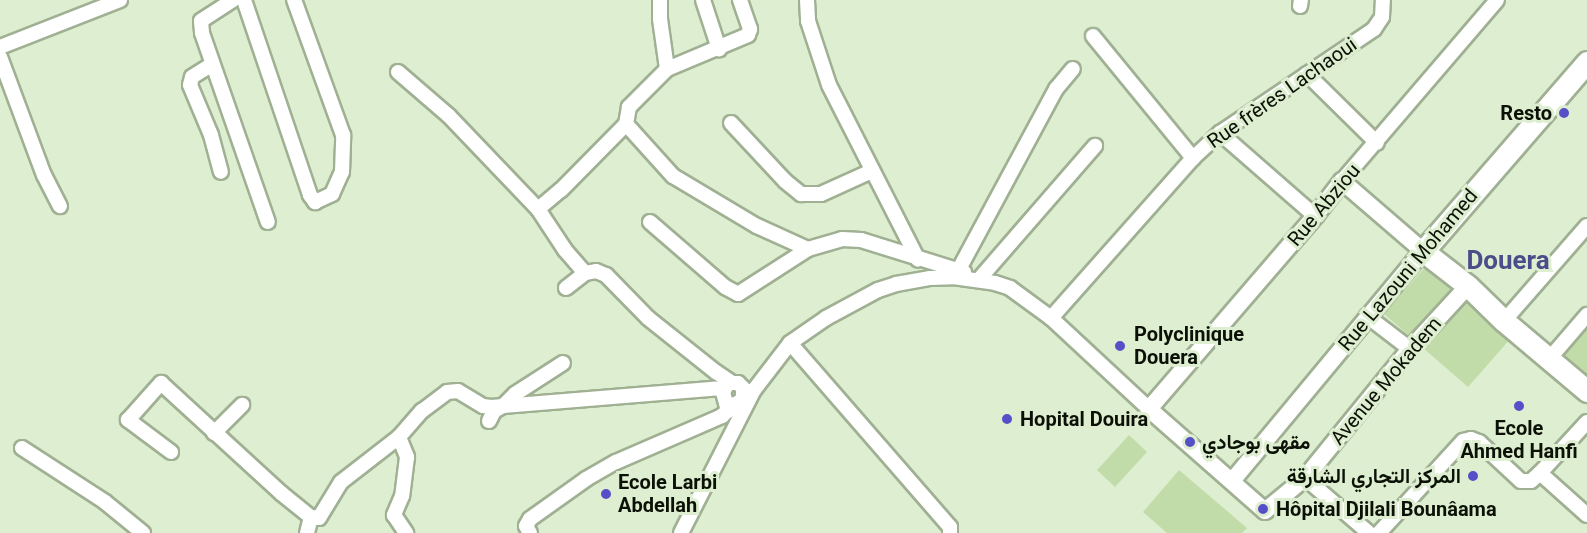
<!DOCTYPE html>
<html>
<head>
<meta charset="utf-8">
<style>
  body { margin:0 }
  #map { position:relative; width:1587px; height:533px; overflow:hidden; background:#deeed0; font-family:Roboto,Vazirmatn,sans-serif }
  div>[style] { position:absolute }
  .green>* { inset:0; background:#c2dca9 }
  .roads { filter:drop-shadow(2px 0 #a0b093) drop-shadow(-2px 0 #a0b093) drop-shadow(0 2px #a0b093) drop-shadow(0 -2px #a0b093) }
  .minor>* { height:14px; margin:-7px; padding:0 7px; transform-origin:7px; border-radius:7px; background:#fff }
  .tertiary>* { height:16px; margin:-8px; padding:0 8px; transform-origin:8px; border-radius:8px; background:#fff }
  .primary>* { height:21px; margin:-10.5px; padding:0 10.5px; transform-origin:10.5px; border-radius:10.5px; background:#fff }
  .dots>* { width:16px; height:16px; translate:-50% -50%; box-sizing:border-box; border:3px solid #deeed0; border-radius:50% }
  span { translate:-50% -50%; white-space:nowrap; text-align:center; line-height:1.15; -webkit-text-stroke:6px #deeed0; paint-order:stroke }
  .street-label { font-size:20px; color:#0c1107 }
  .poi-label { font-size:20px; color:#0c1107; font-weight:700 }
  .right { translate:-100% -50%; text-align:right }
  .left { translate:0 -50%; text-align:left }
  .district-label { font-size:26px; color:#4b4d8b; font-weight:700 }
</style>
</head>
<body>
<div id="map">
  <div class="green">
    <div style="clip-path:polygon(1427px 265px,1511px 338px,1468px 387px,1384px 314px)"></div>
    <div style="clip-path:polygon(1587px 328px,1587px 376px,1563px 355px)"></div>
    <div style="clip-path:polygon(1129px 435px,1147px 452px,1115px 487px,1097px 470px)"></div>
    <div style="clip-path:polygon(1179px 470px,1247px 528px,1242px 533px,1167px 533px,1143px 512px)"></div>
  </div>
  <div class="roads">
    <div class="minor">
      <div style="left:233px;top:0;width:38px;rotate:147deg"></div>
      <div style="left:201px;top:21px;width:12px;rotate:85deg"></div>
      <div style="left:202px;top:33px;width:200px;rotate:70.8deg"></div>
      <div style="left:244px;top:0;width:206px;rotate:71.3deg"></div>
      <div style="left:310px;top:195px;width:9px;rotate:54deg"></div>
      <div style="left:315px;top:202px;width:19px;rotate:-25deg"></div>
      <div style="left:332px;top:194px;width:24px;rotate:-66deg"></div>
      <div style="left:342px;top:172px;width:37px;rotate:-88deg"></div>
      <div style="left:343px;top:135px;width:144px;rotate:-109.9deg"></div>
      <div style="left:660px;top:0;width:19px;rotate:90deg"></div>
      <div style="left:660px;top:19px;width:50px;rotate:82deg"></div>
      <div style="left:703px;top:0;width:52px;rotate:71.9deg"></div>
      <div style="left:740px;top:0;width:31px;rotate:71deg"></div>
      <div style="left:750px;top:29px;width:6px;rotate:108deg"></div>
      <div style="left:748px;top:35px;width:88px;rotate:157.2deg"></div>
      <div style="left:667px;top:69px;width:54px;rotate:135deg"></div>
      <div style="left:629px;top:107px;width:17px;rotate:100deg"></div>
      <div style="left:626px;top:124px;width:70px;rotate:47.9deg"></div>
      <div style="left:673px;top:176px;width:98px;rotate:30.8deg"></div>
      <div style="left:757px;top:226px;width:56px;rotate:24.3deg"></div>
      <div style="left:807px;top:0;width:21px;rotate:87deg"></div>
      <div style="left:808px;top:21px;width:67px;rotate:71.8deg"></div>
      <div style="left:829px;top:85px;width:196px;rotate:63deg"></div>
      <div style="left:1300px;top:6px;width:6px;rotate:-81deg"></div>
      <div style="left:1093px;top:36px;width:158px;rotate:50.7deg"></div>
      <div style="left:0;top:47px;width:129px;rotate:-21.4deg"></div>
      <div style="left:0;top:57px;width:126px;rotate:69.6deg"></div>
      <div style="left:44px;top:175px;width:35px;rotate:63deg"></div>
      <div style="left:211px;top:65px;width:22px;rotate:148deg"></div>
      <div style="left:192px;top:77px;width:8px;rotate:104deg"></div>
      <div style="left:190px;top:85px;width:54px;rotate:67.2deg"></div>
      <div style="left:211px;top:135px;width:38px;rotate:75deg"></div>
      <div style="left:398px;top:72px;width:67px;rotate:40.8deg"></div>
      <div style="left:449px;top:116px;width:129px;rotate:46.3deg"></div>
      <div style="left:538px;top:209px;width:49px;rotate:56.6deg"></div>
      <div style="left:565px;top:250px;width:30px;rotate:49deg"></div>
      <div style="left:1307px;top:74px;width:98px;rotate:44.6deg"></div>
      <div style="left:731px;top:123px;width:79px;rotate:47deg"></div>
      <div style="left:785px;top:181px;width:21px;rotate:39deg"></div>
      <div style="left:801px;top:194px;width:20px"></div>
      <div style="left:821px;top:194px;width:56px;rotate:-24.3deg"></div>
      <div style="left:1220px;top:133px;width:126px;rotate:41.1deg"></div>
      <div style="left:1342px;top:181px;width:238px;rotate:-49.4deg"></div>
      <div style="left:538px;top:209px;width:30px;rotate:-40deg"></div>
      <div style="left:561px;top:190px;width:93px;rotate:-45.4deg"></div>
      <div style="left:650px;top:222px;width:99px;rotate:40.9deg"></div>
      <div style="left:725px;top:287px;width:15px;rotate:28deg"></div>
      <div style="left:738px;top:294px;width:83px;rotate:-32.7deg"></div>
      <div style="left:808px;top:249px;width:35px;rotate:-16deg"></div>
      <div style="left:842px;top:239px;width:19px;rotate:3deg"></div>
      <div style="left:861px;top:240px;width:108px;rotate:17.3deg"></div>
      <div style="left:958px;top:271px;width:207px;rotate:-61.7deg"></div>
      <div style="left:1056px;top:89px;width:26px;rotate:-50deg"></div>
      <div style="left:981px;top:277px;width:174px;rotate:-49deg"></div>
      <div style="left:566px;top:288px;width:24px;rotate:-38deg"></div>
      <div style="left:585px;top:273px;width:11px;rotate:-10deg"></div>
      <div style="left:596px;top:271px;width:11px;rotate:22deg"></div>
      <div style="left:606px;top:275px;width:60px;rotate:45.7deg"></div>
      <div style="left:648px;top:318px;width:87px;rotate:38.5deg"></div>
      <div style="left:716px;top:372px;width:18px;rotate:34deg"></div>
      <div style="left:1367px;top:316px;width:54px;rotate:37.5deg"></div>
      <div style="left:1051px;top:318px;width:214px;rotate:-48.4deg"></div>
      <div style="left:1193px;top:158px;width:37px;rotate:-43deg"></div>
      <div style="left:1220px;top:133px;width:186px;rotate:-34deg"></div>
      <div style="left:1374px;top:29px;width:14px;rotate:-56deg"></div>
      <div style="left:1382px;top:17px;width:17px;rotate:-87deg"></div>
      <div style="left:1504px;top:321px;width:126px;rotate:-48.9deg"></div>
      <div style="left:790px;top:343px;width:244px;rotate:49deg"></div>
      <div style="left:950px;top:527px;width:6px;rotate:90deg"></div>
      <div style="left:1550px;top:358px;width:57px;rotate:-49.3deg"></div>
      <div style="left:728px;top:411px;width:20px;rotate:-105deg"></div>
      <div style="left:723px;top:392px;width:10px;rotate:-61deg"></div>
      <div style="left:728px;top:383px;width:10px"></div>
      <div style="left:738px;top:383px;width:7px;rotate:45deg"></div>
      <div style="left:743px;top:388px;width:10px;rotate:90deg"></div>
      <div style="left:743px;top:398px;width:7px;rotate:135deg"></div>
      <div style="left:489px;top:421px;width:11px;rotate:-63deg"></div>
      <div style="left:494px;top:411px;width:10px;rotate:-29deg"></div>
      <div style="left:503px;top:406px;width:17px;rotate:-45deg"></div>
      <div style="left:515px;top:394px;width:57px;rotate:-32.9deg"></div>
      <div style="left:1587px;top:422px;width:69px;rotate:132.7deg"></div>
      <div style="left:1540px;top:473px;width:63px;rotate:41.8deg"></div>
      <div style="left:214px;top:433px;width:40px;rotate:-45deg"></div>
      <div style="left:399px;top:437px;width:35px;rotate:-49deg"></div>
      <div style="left:422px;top:411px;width:31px;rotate:-37deg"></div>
      <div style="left:447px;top:392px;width:11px;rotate:-5deg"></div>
      <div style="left:458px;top:391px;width:29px;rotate:31deg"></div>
      <div style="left:483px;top:406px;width:8px;rotate:7deg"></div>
      <div style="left:491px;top:407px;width:233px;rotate:-4.7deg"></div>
      <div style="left:22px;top:448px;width:99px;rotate:33deg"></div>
      <div style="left:105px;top:502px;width:49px;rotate:39.2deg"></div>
      <div style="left:171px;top:452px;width:54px;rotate:-143.3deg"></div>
      <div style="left:128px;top:420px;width:50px;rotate:-48.3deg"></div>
      <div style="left:161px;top:383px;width:163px;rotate:42.5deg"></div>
      <div style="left:281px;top:493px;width:38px;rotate:39deg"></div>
      <div style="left:311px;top:517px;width:8px;rotate:7deg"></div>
      <div style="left:319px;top:518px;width:42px;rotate:-58.6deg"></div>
      <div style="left:341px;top:482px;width:73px;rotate:-37.8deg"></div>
      <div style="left:399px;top:437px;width:22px;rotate:68deg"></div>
      <div style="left:407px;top:457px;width:39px;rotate:97deg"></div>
      <div style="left:402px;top:496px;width:21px;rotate:113deg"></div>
      <div style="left:394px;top:515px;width:22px;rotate:56deg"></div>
      <div style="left:1305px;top:478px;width:84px;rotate:40.7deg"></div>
      <div style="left:307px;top:533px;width:16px;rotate:-76deg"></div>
      <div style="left:530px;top:533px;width:8px;rotate:-120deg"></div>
      <div style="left:526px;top:526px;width:8px;rotate:-60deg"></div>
      <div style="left:530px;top:519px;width:69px;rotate:-35.5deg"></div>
      <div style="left:586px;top:479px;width:34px;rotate:-30deg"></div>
      <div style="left:616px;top:462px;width:116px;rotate:-23.5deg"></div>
      <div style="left:722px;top:416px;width:17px;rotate:-45deg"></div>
      <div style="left:681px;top:533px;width:161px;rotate:-63deg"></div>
      <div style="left:754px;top:390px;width:59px;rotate:-52.5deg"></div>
      <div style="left:790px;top:343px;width:44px;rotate:-34.8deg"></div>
      <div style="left:826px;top:318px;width:59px;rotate:-28.3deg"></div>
      <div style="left:878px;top:290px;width:19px;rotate:-18deg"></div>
      <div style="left:896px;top:284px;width:35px;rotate:-10deg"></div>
      <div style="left:930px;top:278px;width:23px;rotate:-2deg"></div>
      <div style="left:953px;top:277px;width:42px;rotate:8.1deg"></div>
      <div style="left:995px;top:283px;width:16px;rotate:18deg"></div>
      <div style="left:1010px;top:288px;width:51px;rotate:36.2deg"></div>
      <div style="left:1051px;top:318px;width:134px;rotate:42.9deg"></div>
      <div style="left:1379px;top:533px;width:125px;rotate:-47.6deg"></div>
      <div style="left:1463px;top:441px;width:8px;rotate:-14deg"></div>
      <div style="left:1471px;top:439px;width:9px;rotate:21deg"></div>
      <div style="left:1479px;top:442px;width:57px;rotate:42.9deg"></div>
      <div style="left:1521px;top:481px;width:10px"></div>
      <div style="left:1531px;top:481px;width:12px;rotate:-42deg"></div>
    </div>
    <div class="tertiary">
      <div style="left:1232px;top:481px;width:299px;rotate:-50.3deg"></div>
      <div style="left:1423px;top:251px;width:107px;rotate:-139.2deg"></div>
      <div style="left:1342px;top:181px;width:44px;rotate:127.6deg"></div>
      <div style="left:1315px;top:216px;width:255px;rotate:130.7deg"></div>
      <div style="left:1149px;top:409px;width:154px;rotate:41.3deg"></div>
      <div style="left:1265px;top:511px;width:52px;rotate:-39.5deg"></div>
      <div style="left:1305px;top:478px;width:166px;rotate:-50.9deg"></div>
      <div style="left:1410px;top:349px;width:86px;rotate:-47.4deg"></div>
    </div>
    <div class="primary">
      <div style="left:1587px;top:62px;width:250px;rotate:130.9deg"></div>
      <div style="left:1423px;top:251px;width:57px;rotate:37.9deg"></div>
      <div style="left:1468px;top:286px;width:50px;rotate:44.2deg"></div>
      <div style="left:1504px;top:321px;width:109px;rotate:40.1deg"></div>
    </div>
  </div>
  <div class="dots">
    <div style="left:1564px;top:113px;background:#564fc7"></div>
    <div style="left:1120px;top:346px;background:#564fc7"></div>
    <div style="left:1519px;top:406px;background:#564fc7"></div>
    <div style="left:1007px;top:419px;background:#564fc7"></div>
    <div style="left:1190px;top:442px;background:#564fc7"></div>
    <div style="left:1473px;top:476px;background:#564fc7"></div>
    <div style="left:606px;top:494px;background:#564fc7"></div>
    <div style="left:1263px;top:509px;background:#564fc7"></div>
  </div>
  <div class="street-label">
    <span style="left:1282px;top:93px;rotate:-35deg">Rue frères Lachaoui</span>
    <span style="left:1324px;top:205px;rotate:-50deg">Rue Abziou</span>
    <span style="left:1408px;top:270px;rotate:-50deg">Rue Lazouni Mohamed</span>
    <span style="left:1386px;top:381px;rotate:-50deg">Avenue Mokadem</span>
  </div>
  <div class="poi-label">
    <span class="right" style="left:1552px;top:113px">Resto</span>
    <span class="left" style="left:1134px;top:346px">Polyclinique<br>Douera</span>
    <span class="left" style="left:1020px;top:419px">Hopital Douira</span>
    <span style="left:1519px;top:440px">Ecole<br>Ahmed Hanfi</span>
    <span class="left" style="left:1202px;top:442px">مقهى بوجادي</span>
    <span class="right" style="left:1461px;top:476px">المركز التجاري الشارقة</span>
    <span class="left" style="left:618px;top:494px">Ecole Larbi<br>Abdellah</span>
    <span class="left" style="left:1276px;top:509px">Hôpital Djilali Bounâama</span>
  </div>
  <div class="district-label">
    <span style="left:1508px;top:261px">Douera</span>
  </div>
</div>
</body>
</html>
